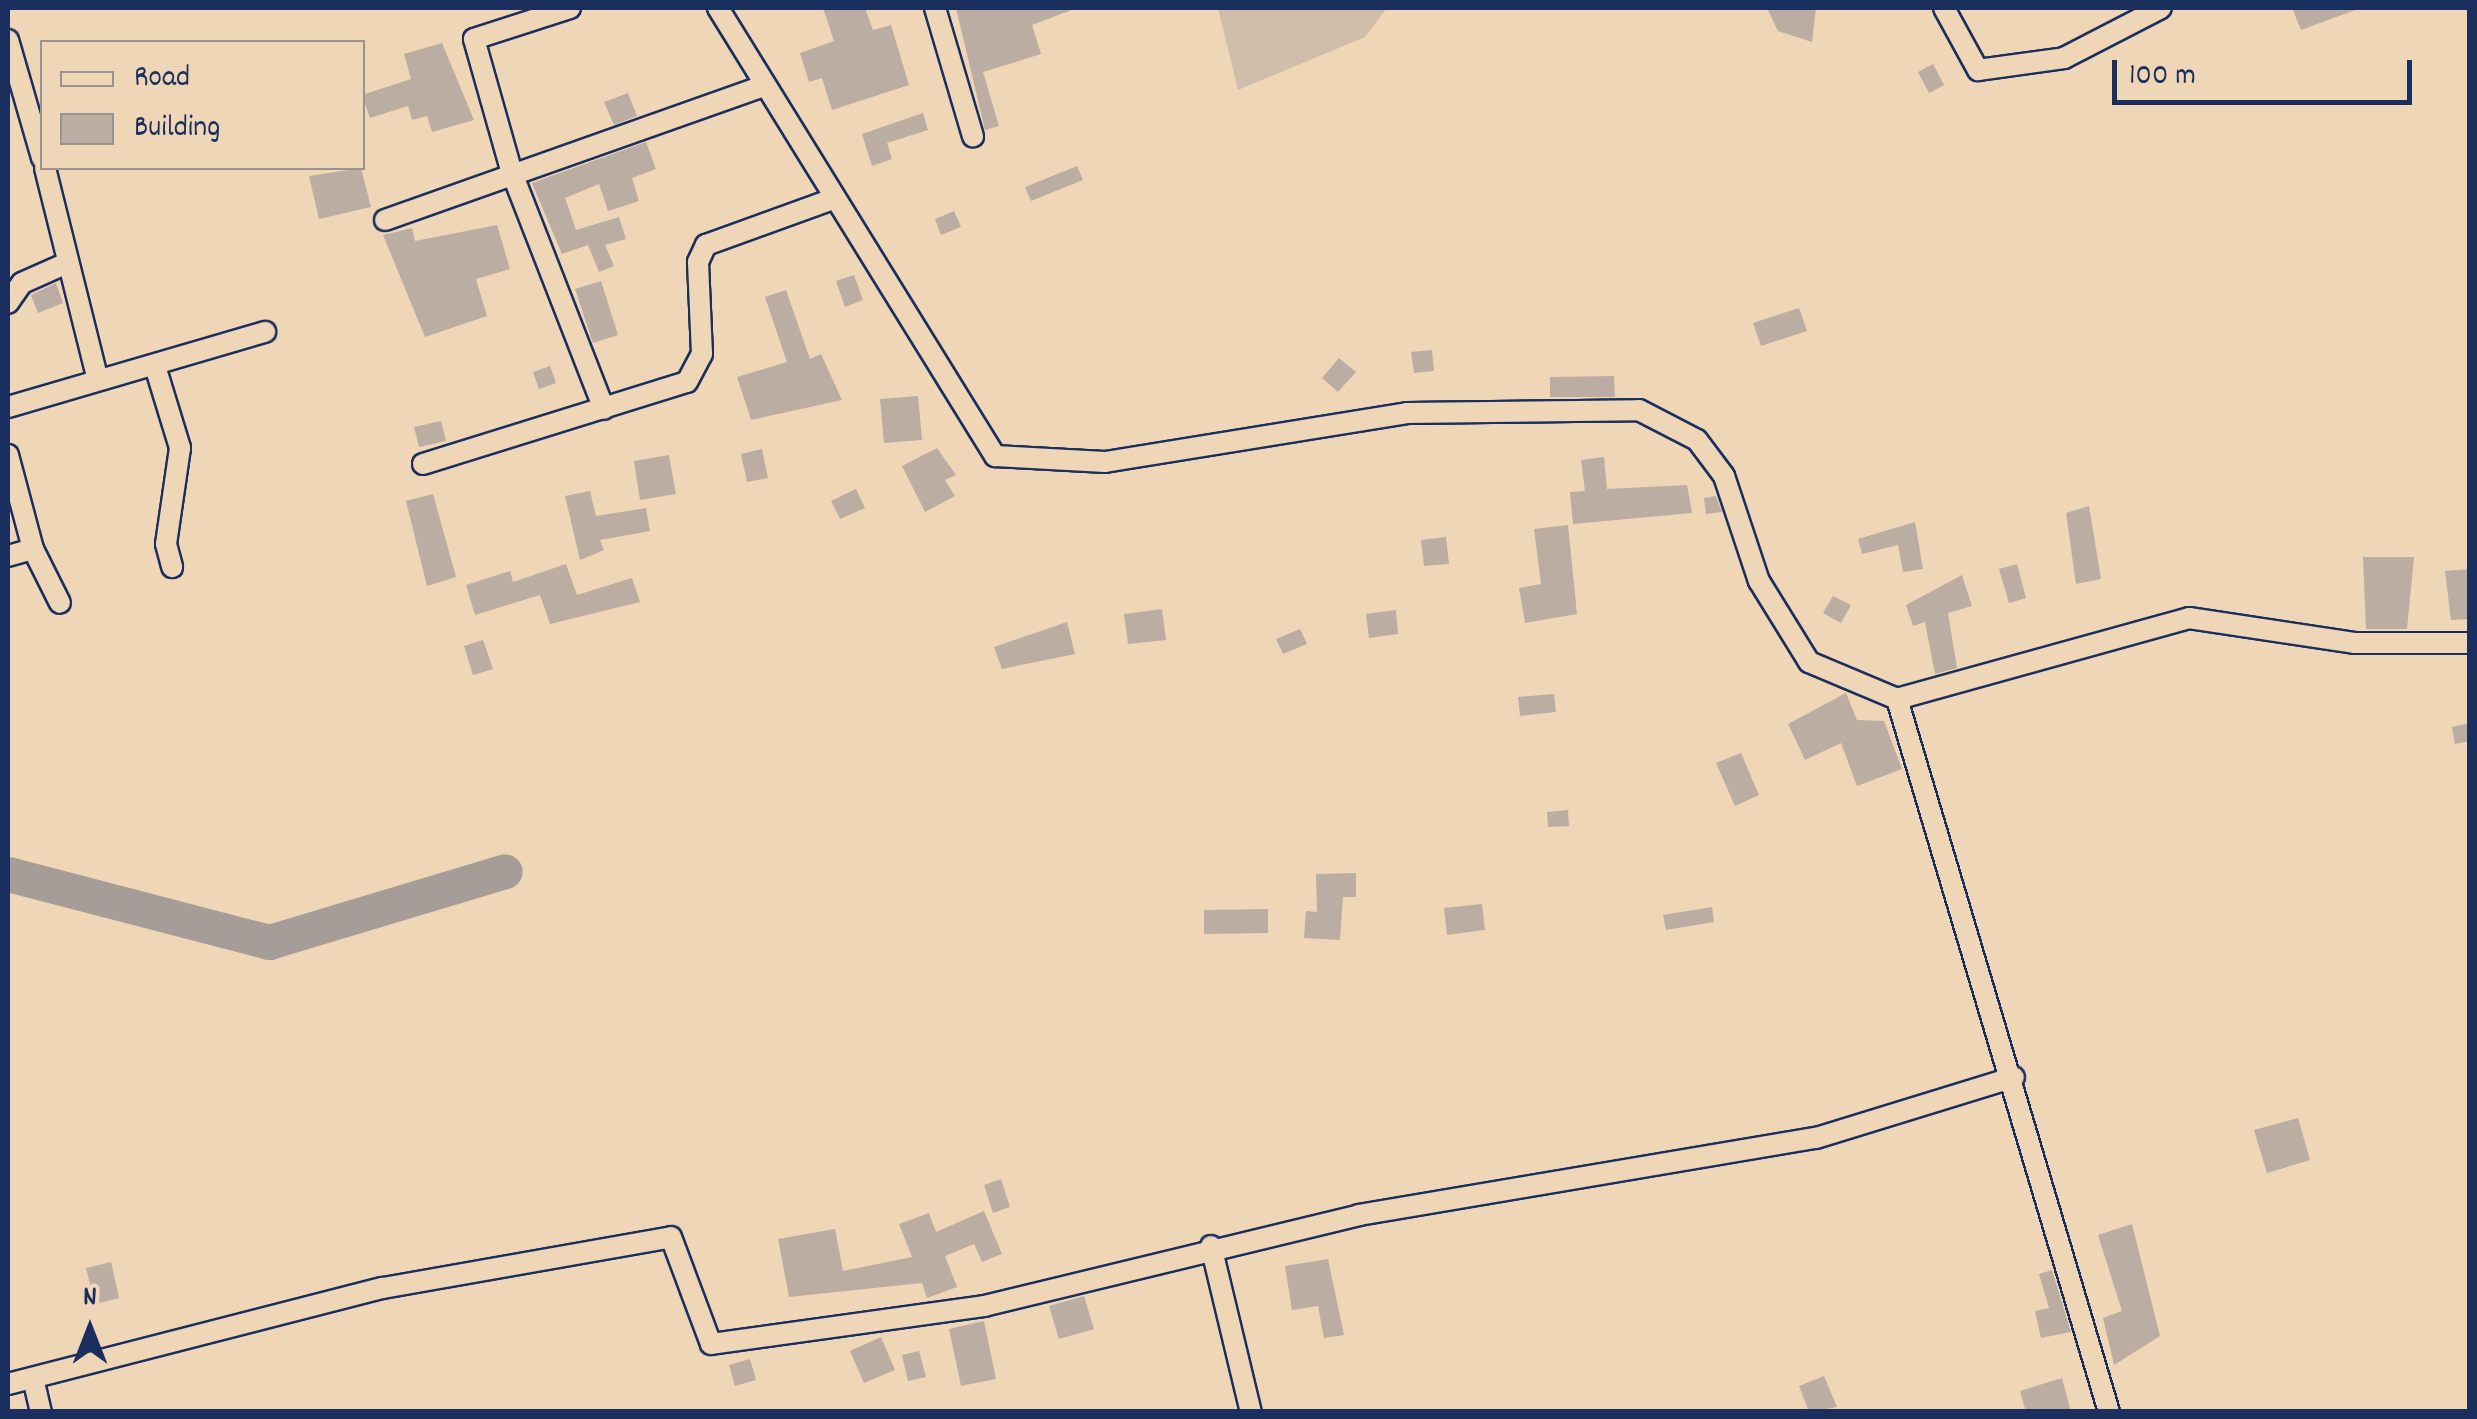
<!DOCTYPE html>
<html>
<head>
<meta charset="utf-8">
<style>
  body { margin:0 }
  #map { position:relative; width:2477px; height:1419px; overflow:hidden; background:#efd6b7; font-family:Dekko,sans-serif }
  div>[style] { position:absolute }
  .green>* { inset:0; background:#d0beaa }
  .river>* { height:35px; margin:-17.5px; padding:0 17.5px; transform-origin:17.5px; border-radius:17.5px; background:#a69d98 }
  .building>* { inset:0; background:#bbada1 }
  .roads { filter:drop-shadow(2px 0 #1b2f5e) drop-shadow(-2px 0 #1b2f5e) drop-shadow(0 2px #1b2f5e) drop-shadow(0 -2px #1b2f5e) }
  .minor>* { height:20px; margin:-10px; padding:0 10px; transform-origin:10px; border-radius:10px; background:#efd6b7 }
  span { translate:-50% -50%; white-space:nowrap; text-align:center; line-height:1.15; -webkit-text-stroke:8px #efd6b7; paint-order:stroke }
  .frame { position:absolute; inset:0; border:10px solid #1b2f5e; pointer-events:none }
  .legend { position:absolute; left:40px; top:40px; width:325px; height:130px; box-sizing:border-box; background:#efd6b7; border:2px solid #9a9393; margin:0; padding:12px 18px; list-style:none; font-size:30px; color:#1b2f5e }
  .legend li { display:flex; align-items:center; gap:20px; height:50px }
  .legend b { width:50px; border:2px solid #9a9393 }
  .north { position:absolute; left:40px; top:1279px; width:100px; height:100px; -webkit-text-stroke:8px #efd6b7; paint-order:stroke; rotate:0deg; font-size:28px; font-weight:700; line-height:40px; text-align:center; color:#1b2f5e }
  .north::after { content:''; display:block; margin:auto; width:35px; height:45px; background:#1b2f5e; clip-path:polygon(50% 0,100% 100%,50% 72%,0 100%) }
  .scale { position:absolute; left:2112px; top:60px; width:300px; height:45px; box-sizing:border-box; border:5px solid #1b2f5e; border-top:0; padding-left:12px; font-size:30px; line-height:35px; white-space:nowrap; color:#1b2f5e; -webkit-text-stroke:8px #efd6b7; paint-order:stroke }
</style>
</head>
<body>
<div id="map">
  <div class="green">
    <div style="clip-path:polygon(1218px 8px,1387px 8px,1365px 37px,1238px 90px)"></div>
  </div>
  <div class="river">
    <div style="left:8px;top:874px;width:270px;rotate:14.6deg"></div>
    <div style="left:269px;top:942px;width:246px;rotate:-16.7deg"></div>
  </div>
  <div class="building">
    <div style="clip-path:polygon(823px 8px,865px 8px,873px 30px,891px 25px,909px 85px,832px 110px,822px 78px,809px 82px,800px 53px,834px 41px)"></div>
    <div style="clip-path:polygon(956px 8px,1077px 8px,1032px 25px,1041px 54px,983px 72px,999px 126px,985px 130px)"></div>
    <div style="clip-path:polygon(1767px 8px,1816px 8px,1812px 42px,1778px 31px)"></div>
    <div style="clip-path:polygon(2292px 8px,2357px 8px,2358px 9px,2301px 30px)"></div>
    <div style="clip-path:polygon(442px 43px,474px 120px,432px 132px,427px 116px,412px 120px,408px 106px,370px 118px,362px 95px,411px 79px,404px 54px)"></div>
    <div style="clip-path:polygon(1933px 64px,1944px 85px,1929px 93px,1918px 72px)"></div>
    <div style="clip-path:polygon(628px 93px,637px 116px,614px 125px,604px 102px)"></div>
    <div style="clip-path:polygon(923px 113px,928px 130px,887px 143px,892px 159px,872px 166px,862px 134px)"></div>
    <div style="clip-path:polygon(646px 142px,656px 169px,632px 178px,639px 201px,608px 211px,599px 184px,565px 198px,576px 230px,619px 217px,626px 239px,605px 245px,614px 266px,599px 272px,588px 245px,562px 254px,532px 183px)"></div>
    <div style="clip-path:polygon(1077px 166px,1083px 180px,1031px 201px,1025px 187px)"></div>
    <div style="clip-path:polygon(361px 168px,371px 207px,319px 219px,309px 176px)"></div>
    <div style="clip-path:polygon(954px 211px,961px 227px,941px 235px,935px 219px)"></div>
    <div style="clip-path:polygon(497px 225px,510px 269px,476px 279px,487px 316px,425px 337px,383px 235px,412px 228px,415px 241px)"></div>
    <div style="clip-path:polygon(854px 275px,863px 300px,845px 307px,836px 281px)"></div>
    <div style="clip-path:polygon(601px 281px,618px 335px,593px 343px,575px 289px)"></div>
    <div style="clip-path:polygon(56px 283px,63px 303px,38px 313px,31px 295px)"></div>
    <div style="clip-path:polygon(786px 290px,810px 359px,821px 354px,842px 400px,751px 420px,737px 377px,787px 362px,765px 297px)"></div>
    <div style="clip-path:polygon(1799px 308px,1807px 331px,1761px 346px,1753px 323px)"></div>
    <div style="clip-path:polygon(1432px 350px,1434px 371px,1414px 373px,1411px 352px)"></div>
    <div style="clip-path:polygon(1339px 358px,1356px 372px,1338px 392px,1322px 378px)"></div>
    <div style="clip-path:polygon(550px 366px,556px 383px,539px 389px,533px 372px)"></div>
    <div style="clip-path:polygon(1614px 376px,1615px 397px,1550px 397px,1550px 377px)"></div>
    <div style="clip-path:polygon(918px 396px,922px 440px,884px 443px,880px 399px)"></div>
    <div style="clip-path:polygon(441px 421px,446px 441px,419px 447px,414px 427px)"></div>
    <div style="clip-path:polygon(937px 448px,956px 475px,945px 480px,955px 496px,925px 512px,902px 466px)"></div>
    <div style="clip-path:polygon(762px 449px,768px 478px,747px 482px,741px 454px)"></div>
    <div style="clip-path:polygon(669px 455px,676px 494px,640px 500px,634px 461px)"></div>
    <div style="clip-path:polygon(1604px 457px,1607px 489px,1687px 485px,1692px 513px,1573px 524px,1570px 492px,1585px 491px,1581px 460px)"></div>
    <div style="clip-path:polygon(856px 489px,865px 508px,840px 519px,831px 501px)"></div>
    <div style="clip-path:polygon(590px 491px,596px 516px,646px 508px,650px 531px,600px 540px,604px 550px,580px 560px,565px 496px)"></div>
    <div style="clip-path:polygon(433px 494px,456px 577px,427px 586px,406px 501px)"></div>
    <div style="clip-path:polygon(1716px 496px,1722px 512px,1706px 514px,1704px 498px)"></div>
    <div style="clip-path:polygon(2089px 506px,2101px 579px,2076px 584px,2066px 513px)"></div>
    <div style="clip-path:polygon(1915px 522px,1923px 569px,1903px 572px,1898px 545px,1862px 554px,1858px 539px)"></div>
    <div style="clip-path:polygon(1568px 525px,1577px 614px,1525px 623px,1519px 588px,1541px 584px,1534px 529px)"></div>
    <div style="clip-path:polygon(1446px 537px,1449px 564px,1424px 566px,1421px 540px)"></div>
    <div style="clip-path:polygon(2363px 557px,2414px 557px,2407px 629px,2366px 629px)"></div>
    <div style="clip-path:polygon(566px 564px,577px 595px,632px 578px,640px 602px,550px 624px,540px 595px,475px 615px,466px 585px,510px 571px,513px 582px)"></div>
    <div style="clip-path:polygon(2017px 564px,2026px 598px,2009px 603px,1999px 569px)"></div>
    <div style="clip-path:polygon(2470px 569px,2470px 619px,2451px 620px,2445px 571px)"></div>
    <div style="clip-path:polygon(1962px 575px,1972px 606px,1948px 613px,1957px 668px,1935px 674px,1925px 622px,1913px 626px,1906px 605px)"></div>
    <div style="clip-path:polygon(1833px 596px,1851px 605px,1841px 623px,1823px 613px)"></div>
    <div style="clip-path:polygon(1162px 609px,1166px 640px,1128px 644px,1124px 614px)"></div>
    <div style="clip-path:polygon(1396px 610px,1398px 634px,1369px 638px,1366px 614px)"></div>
    <div style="clip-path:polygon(1067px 622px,1075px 654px,1002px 669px,994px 647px)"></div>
    <div style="clip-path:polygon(1300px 629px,1307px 644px,1283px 654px,1276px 639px)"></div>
    <div style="clip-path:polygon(483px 640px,493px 669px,473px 675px,464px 646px)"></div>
    <div style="clip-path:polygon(1846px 693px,1857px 720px,1884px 721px,1902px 769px,1857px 786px,1841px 743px,1805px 760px,1788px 724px)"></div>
    <div style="clip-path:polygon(1554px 694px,1556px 712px,1520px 716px,1518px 697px)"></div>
    <div style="clip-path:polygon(2470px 723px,2470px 741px,2455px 744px,2452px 727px)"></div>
    <div style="clip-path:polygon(1741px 753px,1759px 795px,1735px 806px,1716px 763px)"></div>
    <div style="clip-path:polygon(1568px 810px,1569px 826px,1548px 827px,1547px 812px)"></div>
    <div style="clip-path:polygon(1356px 873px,1356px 897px,1343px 897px,1340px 940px,1304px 938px,1306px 911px,1317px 912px,1316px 874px)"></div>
    <div style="clip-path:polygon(1482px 904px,1485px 930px,1447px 935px,1444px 908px)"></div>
    <div style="clip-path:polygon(1712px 907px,1714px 922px,1666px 930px,1663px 915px)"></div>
    <div style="clip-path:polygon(1268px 909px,1268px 933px,1204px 934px,1204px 910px)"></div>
    <div style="clip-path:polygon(2298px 1118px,2310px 1160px,2267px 1173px,2254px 1130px)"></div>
    <div style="clip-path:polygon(1001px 1179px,1010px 1207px,993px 1213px,984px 1185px)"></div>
    <div style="clip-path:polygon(984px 1211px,1002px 1254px,982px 1262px,974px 1244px,945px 1256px,957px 1287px,927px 1298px,922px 1283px,789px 1297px,778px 1239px,835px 1229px,843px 1271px,912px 1257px,899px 1224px,929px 1213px,936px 1232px)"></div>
    <div style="clip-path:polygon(2132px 1224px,2160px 1336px,2114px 1365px,2103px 1318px,2122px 1311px,2098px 1235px)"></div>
    <div style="clip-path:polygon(1328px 1259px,1344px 1335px,1324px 1338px,1318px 1306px,1292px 1310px,1285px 1266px)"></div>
    <div style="clip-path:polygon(111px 1262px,119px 1298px,95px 1304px,86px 1268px)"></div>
    <div style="clip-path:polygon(2052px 1270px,2071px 1332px,2041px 1338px,2035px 1311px,2049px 1308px,2039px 1274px)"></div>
    <div style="clip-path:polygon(1084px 1296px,1094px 1329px,1059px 1339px,1049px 1306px)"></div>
    <div style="clip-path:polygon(984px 1321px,996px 1379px,961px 1386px,949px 1329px)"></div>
    <div style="clip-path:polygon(881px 1337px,895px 1370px,864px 1383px,850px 1351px)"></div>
    <div style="clip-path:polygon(919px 1351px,926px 1377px,908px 1381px,902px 1355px)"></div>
    <div style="clip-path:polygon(750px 1359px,756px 1380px,735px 1386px,729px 1365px)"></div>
    <div style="clip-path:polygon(1824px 1376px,1837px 1407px,1809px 1412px,1799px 1386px)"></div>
    <div style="clip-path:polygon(2062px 1378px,2071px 1412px,2026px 1412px,2020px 1391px)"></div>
  </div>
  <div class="roads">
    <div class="minor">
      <div style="left:570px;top:8px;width:101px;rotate:162.1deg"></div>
      <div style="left:474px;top:39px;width:139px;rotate:74.2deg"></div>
      <div style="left:512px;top:173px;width:253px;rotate:68.7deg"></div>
      <div style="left:718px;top:8px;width:527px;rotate:58.27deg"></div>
      <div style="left:995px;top:456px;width:110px;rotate:3.1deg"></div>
      <div style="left:1105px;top:462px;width:306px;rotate:-9.2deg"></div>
      <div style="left:1407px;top:413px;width:232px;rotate:-0.7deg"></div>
      <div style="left:1639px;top:410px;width:65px;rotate:27.3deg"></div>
      <div style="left:1697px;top:440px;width:45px;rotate:53.1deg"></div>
      <div style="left:1724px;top:476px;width:111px;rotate:71.6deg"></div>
      <div style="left:1759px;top:581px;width:95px;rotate:58.3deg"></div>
      <div style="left:1809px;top:662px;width:95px;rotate:22.8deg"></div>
      <div style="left:1897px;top:699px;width:303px;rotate:-15.5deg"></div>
      <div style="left:2189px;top:618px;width:167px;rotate:8.6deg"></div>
      <div style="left:2354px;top:643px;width:116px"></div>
      <div style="left:935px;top:8px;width:134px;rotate:73.5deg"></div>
      <div style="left:1944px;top:8px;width:71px;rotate:61.3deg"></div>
      <div style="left:1978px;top:70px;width:87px;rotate:-7.9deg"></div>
      <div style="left:2064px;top:58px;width:109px;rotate:-27.3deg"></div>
      <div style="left:8px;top:40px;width:123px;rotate:73.9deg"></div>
      <div style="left:45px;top:168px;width:214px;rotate:76deg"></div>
      <div style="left:385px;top:220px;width:399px;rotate:-19.5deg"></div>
      <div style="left:8px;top:303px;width:24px;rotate:-55deg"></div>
      <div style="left:22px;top:283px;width:49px;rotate:-24deg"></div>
      <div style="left:155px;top:366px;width:86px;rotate:73deg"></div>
      <div style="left:180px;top:448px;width:97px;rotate:98.3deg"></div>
      <div style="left:166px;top:544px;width:24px;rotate:75deg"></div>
      <div style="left:8px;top:407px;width:268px;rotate:-16.3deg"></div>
      <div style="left:8px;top:455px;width:97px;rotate:75.1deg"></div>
      <div style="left:33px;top:549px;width:60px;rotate:63.4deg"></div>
      <div style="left:423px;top:464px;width:276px;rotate:-17.3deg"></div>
      <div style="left:687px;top:382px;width:32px;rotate:-62deg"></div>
      <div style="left:702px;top:354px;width:92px;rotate:-92.5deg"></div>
      <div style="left:698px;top:262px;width:19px;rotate:-65deg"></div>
      <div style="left:706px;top:245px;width:135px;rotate:-19.9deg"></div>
      <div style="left:8px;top:556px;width:26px;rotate:-16deg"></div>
      <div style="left:1897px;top:699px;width:744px;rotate:73.44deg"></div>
      <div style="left:1211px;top:1246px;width:171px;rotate:76.5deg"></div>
      <div style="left:33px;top:1378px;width:35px;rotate:77deg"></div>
      <div style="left:8px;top:1384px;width:387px;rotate:-14.4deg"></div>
      <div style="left:383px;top:1288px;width:292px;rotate:-10deg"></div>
      <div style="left:671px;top:1237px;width:114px;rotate:69.5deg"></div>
      <div style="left:711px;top:1344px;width:276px;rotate:-7.9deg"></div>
      <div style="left:984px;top:1306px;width:386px;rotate:-13.6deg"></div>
      <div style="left:1359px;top:1215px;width:463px;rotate:-9.6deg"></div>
      <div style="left:1816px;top:1138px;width:207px;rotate:-17.1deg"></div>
    </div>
  </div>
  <div class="frame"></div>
  <ul class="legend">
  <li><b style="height:12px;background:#efd6b7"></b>Road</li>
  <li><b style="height:28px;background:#bbada1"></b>Building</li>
  </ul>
  <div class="north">N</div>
  <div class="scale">100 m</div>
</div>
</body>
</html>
